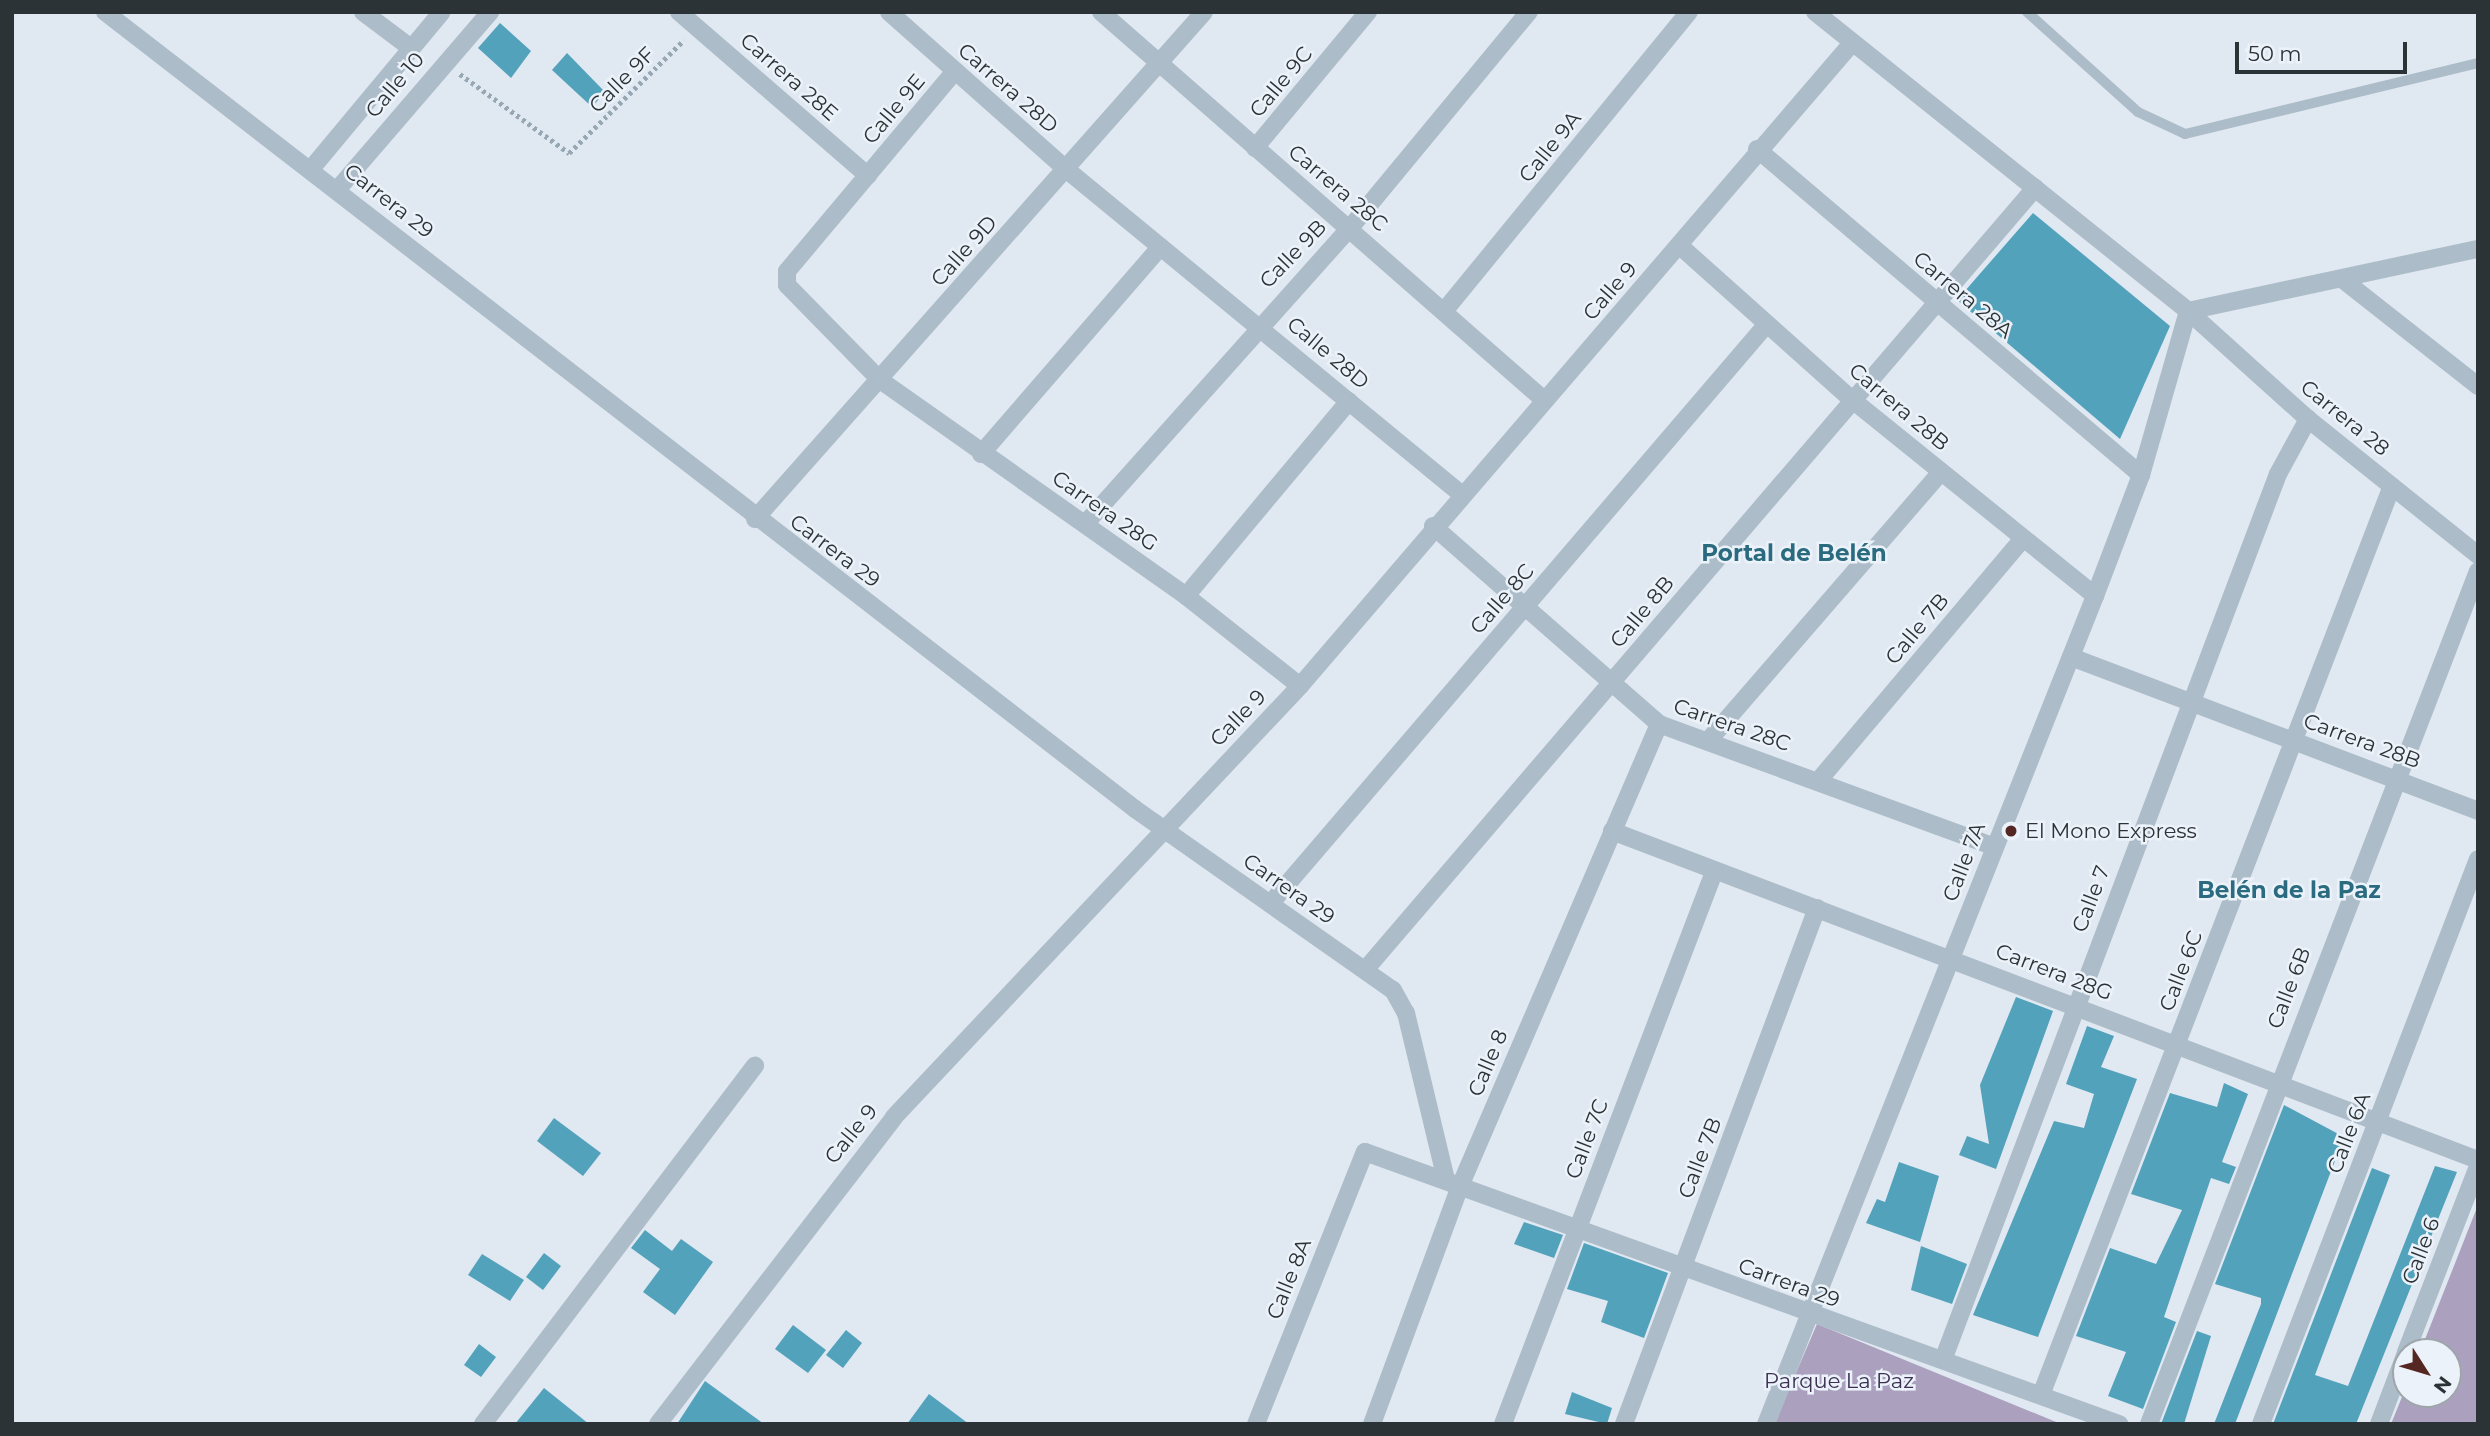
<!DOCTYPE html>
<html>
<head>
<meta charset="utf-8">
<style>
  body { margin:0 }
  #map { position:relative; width:2490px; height:1436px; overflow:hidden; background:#e0e8f1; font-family:Montserrat,sans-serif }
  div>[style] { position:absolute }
  .green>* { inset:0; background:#aba1bf }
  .building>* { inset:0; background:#53a2bc }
  .path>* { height:4.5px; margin-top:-2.25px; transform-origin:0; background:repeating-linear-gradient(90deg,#97a7b4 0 3.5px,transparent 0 7px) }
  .lane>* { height:10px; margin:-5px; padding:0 5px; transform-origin:5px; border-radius:5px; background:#acbcc8 }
  .street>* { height:18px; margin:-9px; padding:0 9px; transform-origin:9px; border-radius:9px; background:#acbcc8 }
  .dots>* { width:19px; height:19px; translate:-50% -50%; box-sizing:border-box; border:4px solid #ecf2f9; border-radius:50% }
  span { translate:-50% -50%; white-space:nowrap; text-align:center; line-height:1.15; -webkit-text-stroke:5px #ecf2f9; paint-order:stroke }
  .street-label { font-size:21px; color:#2b3337 }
  .poi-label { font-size:21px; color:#2b3337 }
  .left { translate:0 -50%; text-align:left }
  .park-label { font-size:21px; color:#3d3053 }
  .neighbourhood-label { font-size:23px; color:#2a6b7f; font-weight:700 }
  .frame { position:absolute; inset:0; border:14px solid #2b3337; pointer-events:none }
  .north { position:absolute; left:2392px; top:1338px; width:70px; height:70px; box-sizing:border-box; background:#ecf2f9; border:2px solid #9fa6ab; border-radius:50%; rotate:127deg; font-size:19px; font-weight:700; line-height:28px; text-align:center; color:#2b3337 }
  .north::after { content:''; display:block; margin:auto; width:24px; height:32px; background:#552723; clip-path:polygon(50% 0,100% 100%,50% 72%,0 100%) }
  .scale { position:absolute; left:2235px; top:42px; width:172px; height:32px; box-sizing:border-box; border:4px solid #2b3337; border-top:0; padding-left:9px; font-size:21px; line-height:24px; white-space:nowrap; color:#2b3337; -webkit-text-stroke:5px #ecf2f9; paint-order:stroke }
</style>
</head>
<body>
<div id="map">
  <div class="green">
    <div style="clip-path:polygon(2478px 1205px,2478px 1424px,2391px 1424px,2406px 1387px,2406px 1394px,2448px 1394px,2448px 1352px,2420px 1352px)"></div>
    <div style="clip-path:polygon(1817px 1324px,2061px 1424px,1774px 1424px)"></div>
  </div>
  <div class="building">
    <div style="clip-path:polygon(500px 23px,531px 51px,511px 78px,478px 48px)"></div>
    <div style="clip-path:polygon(567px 53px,605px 92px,592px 107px,552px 70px)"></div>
    <div style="clip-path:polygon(2033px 213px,2170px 326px,2120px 439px,1957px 300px)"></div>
    <div style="clip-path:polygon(2016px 997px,2053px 1011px,1996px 1169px,1959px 1155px,1967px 1136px,1989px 1144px,1980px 1085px)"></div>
    <div style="clip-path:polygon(2087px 1026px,2114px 1036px,2101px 1067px,2137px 1079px,2038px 1337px,1973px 1315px,2054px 1121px,2084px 1128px,2094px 1094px,2066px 1084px)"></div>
    <div style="clip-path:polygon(2224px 1083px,2248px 1094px,2222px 1162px,2236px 1167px,2229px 1184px,2211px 1178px,2164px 1317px,2176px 1322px,2143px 1409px,2108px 1396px,2126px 1352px,2076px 1336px,2110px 1248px,2156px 1264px,2182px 1210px,2131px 1194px,2170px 1093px,2217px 1107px)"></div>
    <div style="clip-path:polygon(2284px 1105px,2344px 1137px,2235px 1424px,2214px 1424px,2261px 1304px,2261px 1298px,2215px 1284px)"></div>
    <div style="clip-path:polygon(554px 1118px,601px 1153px,583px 1176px,537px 1141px)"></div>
    <div style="clip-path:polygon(1899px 1162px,1939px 1176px,1920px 1242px,1866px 1223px,1877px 1199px,1885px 1202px)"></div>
    <div style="clip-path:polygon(2435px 1166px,2457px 1172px,2356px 1424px,2273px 1424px,2372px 1168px,2390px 1175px,2315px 1375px,2348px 1386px)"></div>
    <div style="clip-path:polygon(1524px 1222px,1563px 1235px,1554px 1258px,1514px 1244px)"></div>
    <div style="clip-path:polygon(645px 1230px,672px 1251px,681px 1239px,713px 1262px,675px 1315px,643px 1292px,660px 1269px,631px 1248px)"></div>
    <div style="clip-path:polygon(1584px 1243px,1668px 1273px,1644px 1338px,1601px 1322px,1608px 1301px,1567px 1289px)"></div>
    <div style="clip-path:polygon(1921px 1246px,1967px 1264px,1952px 1304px,1911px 1290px)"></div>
    <div style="clip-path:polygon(544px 1253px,561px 1266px,543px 1290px,526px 1277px)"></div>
    <div style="clip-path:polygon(482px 1254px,524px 1280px,510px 1301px,468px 1275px)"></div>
    <div style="clip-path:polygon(793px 1325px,826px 1350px,808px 1373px,775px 1349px)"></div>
    <div style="clip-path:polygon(846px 1330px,862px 1343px,843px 1368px,826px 1355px)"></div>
    <div style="clip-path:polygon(2197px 1331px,2211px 1336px,2184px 1424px,2161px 1424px)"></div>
    <div style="clip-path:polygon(479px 1344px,496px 1357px,481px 1377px,464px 1365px)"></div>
    <div style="clip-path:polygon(705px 1381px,764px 1424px,677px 1424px)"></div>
    <div style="clip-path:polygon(544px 1388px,589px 1424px,515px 1424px)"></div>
    <div style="clip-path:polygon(1572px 1392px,1612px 1408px,1607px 1424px,1565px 1414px)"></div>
    <div style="clip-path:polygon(929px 1394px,969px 1424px,907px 1424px)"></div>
  </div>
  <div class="path">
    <div style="left:460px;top:74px;width:135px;rotate:35.9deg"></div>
    <div style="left:569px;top:153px;width:161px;rotate:-44.5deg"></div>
  </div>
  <div class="lane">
    <div style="left:2027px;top:12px;width:149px;rotate:42deg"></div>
    <div style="left:2138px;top:112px;width:52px;rotate:25.1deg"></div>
    <div style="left:2185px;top:134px;width:301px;rotate:-13.6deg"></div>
  </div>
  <div class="street">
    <div style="left:105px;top:12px;width:1302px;rotate:37.73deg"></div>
    <div style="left:1135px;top:809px;width:315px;rotate:35.1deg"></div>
    <div style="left:1393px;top:990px;width:26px;rotate:61deg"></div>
    <div style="left:1406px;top:1013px;width:171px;rotate:76.5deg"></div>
    <div style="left:363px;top:12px;width:60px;rotate:36.9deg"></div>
    <div style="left:679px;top:12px;width:250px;rotate:40.9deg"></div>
    <div style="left:889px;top:12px;width:238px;rotate:41.6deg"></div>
    <div style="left:1067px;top:170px;width:510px;rotate:39.43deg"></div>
    <div style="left:1101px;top:12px;width:589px;rotate:41.21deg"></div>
    <div style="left:1815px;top:12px;width:478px;rotate:38.7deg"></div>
    <div style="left:2188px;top:311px;width:161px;rotate:42deg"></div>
    <div style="left:2308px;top:419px;width:218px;rotate:38.7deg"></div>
    <div style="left:955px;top:71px;width:261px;rotate:130deg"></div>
    <div style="left:787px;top:271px;width:14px;rotate:90deg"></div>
    <div style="left:787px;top:285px;width:133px;rotate:45.6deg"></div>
    <div style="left:880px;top:380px;width:375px;rotate:35.2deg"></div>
    <div style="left:1186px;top:596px;width:145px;rotate:38.3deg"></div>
    <div style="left:1255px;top:148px;width:177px;rotate:-50.3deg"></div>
    <div style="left:1757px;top:149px;width:504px;rotate:40.33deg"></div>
    <div style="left:311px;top:169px;width:204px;rotate:-50.2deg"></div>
    <div style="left:337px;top:190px;width:235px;rotate:-49.3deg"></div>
    <div style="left:1680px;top:246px;width:228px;rotate:41.8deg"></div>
    <div style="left:1850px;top:398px;width:315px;rotate:38.9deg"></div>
    <div style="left:2342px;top:279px;width:173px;rotate:38.2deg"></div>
    <div style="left:1445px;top:310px;width:385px;rotate:-50.7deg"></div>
    <div style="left:2188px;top:311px;width:297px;rotate:-12.1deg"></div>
    <div style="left:981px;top:454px;width:274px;rotate:-49.1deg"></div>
    <div style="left:755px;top:519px;width:677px;rotate:-48.47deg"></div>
    <div style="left:1086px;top:523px;width:396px;rotate:-48.2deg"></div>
    <div style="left:1350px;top:228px;width:281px;rotate:-50.4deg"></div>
    <div style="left:1433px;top:526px;width:300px;rotate:41.2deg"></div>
    <div style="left:1659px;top:724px;width:356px;rotate:20.1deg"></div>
    <div style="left:1186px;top:596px;width:254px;rotate:-50.1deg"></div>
    <div style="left:2071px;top:657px;width:435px;rotate:20.7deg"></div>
    <div style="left:1708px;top:741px;width:356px;rotate:-49.1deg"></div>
    <div style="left:1819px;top:780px;width:314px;rotate:-49.8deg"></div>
    <div style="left:1612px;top:831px;width:926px;rotate:20.8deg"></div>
    <div style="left:1271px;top:903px;width:762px;rotate:-49.42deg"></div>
    <div style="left:1365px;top:970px;width:1030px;rotate:-49.41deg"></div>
    <div style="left:2406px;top:1352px;width:199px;rotate:-68.8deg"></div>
    <div style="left:1943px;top:1360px;width:947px;rotate:-69.29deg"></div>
    <div style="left:2278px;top:474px;width:63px;rotate:-61.4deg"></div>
    <div style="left:2041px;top:1395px;width:974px;rotate:-68.89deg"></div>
    <div style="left:483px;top:1424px;width:450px;rotate:-52.8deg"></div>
    <div style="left:658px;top:1424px;width:387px;rotate:-52.4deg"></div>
    <div style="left:894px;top:1117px;width:592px;rotate:-46.71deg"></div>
    <div style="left:1300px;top:686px;width:847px;rotate:-49.35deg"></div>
    <div style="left:1256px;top:1424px;width:293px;rotate:-68.2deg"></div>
    <div style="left:1365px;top:1152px;width:802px;rotate:19.84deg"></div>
    <div style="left:1372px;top:1424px;width:256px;rotate:-69.7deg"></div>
    <div style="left:1461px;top:1184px;width:501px;rotate:-66.71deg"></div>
    <div style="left:1503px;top:1424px;width:591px;rotate:-69.08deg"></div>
    <div style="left:1624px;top:1424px;width:551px;rotate:-69.49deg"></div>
    <div style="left:1766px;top:1424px;width:891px;rotate:-68.33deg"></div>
    <div style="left:2095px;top:596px;width:129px;rotate:-69.2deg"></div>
    <div style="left:2141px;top:475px;width:171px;rotate:-74deg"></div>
    <div style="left:2149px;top:1424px;width:914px;rotate:-68.91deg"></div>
    <div style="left:2261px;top:1424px;width:605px;rotate:-68.99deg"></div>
    <div style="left:2379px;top:1424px;width:76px;rotate:-69.2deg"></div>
  </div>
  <div class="dots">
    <div style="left:2011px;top:831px;background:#552723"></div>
  </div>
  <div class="street-label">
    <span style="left:789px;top:77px;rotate:41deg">Carrera 28E</span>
    <span style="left:622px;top:80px;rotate:-45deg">Calle 9F</span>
    <span style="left:1281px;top:82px;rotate:-50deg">Calle 9C</span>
    <span style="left:395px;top:85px;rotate:-50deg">Calle 10</span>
    <span style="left:1008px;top:88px;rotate:41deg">Carrera 28D</span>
    <span style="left:894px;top:109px;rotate:-50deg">Calle 9E</span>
    <span style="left:1550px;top:147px;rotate:-51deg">Calle 9A</span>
    <span style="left:1338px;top:188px;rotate:40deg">Carrera 28C</span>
    <span style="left:389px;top:201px;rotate:38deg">Carrera 29</span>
    <span style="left:964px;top:251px;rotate:-48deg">Calle 9D</span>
    <span style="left:1293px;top:254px;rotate:-46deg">Calle 9B</span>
    <span style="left:1610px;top:291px;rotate:-49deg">Calle 9</span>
    <span style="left:1963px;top:295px;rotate:40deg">Carrera 28A</span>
    <span style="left:1328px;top:353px;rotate:40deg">Calle 28D</span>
    <span style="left:1899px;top:407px;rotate:40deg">Carrera 28B</span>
    <span style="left:2345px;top:418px;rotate:39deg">Carrera 28</span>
    <span style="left:1105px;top:511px;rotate:35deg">Carrera 28G</span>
    <span style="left:835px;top:551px;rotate:37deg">Carrera 29</span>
    <span style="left:1502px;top:599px;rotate:-49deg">Calle 8C</span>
    <span style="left:1642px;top:612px;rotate:-50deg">Calle 8B</span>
    <span style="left:1917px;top:629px;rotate:-50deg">Calle 7B</span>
    <span style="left:1238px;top:718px;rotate:-46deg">Calle 9</span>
    <span style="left:1732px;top:725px;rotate:19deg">Carrera 28C</span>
    <span style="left:2362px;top:741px;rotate:20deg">Carrera 28B</span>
    <span style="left:1964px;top:862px;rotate:-69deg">Calle 7A</span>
    <span style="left:1289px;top:889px;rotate:35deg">Carrera 29</span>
    <span style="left:2091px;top:899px;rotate:-69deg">Calle 7</span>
    <span style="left:2181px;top:971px;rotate:-69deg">Calle 6C</span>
    <span style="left:2054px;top:972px;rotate:21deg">Carrera 28G</span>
    <span style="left:2289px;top:988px;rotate:-69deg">Calle 6B</span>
    <span style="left:1488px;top:1063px;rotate:-67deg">Calle 8</span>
    <span style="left:2349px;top:1133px;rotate:-69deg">Calle 6A</span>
    <span style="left:851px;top:1134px;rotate:-51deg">Calle 9</span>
    <span style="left:1587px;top:1139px;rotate:-69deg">Calle 7C</span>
    <span style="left:1700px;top:1158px;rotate:-69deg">Calle 7B</span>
    <span style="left:2421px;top:1251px;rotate:-69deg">Calle 6</span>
    <span style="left:1289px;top:1279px;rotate:-68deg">Calle 8A</span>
    <span style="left:1789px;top:1283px;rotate:20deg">Carrera 29</span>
  </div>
  <div class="poi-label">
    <span class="left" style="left:2025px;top:831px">El Mono Express</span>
  </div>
  <div class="park-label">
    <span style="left:1839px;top:1381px">Parque La Paz</span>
  </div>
  <div class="neighbourhood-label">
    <span style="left:1794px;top:553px">Portal de Belén</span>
    <span style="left:2289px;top:890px">Belén de la Paz</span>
  </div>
  <div class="frame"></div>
  <div class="north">N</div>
  <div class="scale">50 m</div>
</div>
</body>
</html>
